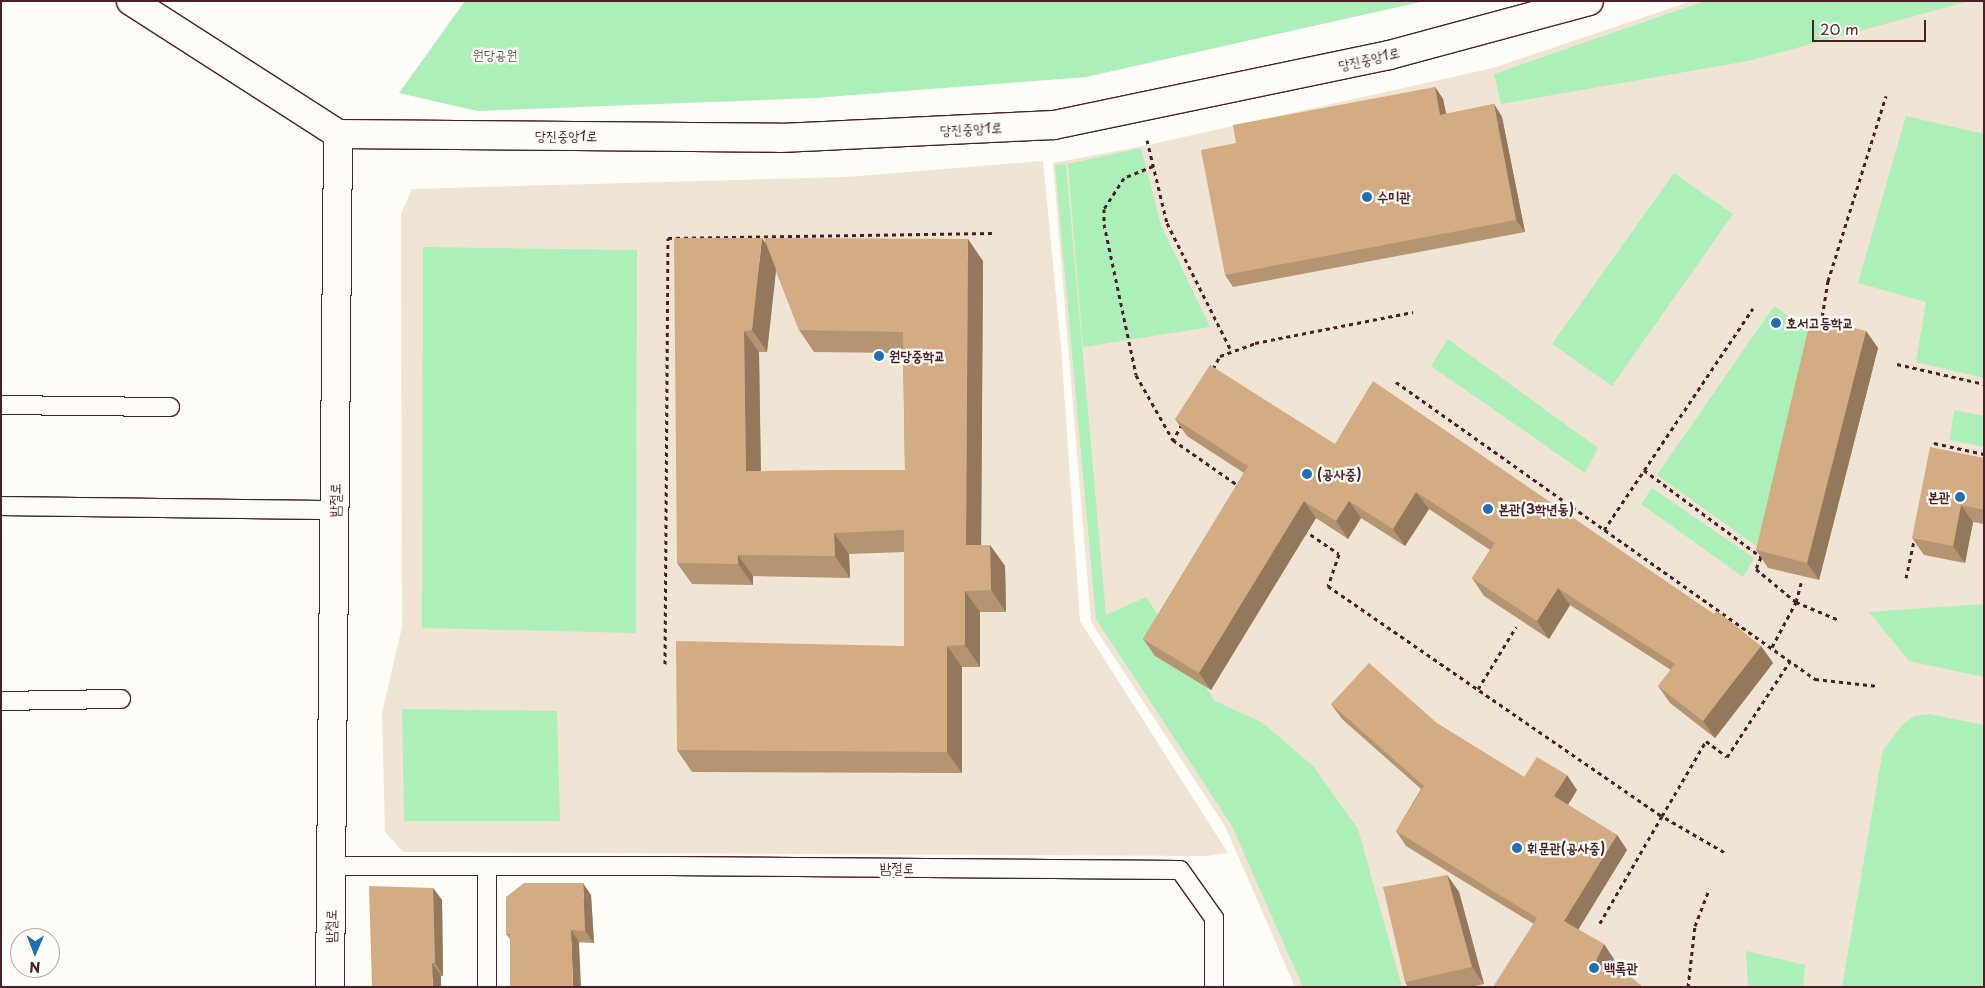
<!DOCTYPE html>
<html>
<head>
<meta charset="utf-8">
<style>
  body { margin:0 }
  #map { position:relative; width:1985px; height:988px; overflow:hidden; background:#fdfcf7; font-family:"Playpen Sans","Poor Story",sans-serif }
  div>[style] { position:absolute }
  .built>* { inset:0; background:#f0e4d4 }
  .green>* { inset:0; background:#adefb9 }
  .path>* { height:3px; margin-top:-1.5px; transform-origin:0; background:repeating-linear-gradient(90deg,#4a1f2b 0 4px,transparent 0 8px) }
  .roads { filter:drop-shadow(1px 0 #4a1f2b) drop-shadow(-1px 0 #4a1f2b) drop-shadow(0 1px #4a1f2b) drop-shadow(0 -1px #4a1f2b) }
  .lane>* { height:18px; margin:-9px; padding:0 9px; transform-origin:9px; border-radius:9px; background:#fdfcf7 }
  .street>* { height:28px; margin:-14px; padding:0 14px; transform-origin:14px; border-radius:14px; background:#fdfcf7 }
  .wall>* { inset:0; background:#b59472 }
  .shaded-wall>* { inset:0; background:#94785c }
  .building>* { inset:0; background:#d3ac84 }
  .dots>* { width:14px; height:14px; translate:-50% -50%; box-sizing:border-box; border:2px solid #fdfcf7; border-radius:50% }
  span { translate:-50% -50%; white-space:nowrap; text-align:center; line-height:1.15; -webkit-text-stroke:4.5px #fdfcf7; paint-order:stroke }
  .park-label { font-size:14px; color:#63534e }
  .street-label { font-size:14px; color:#4a1f2b }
  .poi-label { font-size:14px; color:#4a1f2b; font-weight:700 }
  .left { translate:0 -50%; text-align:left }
  .right { translate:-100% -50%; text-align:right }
  .frame { position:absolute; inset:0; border:2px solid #4a1f2b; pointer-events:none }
  .north { position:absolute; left:10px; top:928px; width:50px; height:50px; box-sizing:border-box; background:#fdfcf7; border:1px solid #b5a4a5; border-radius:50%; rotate:181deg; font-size:14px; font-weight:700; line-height:20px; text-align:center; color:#4a1f2b }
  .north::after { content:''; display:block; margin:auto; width:18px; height:22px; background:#1f6fb2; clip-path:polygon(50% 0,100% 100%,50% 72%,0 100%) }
  .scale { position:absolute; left:1812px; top:20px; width:114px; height:22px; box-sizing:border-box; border:2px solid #4a1f2b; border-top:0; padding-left:6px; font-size:15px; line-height:18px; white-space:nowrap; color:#4a1f2b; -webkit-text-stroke:4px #fdfcf7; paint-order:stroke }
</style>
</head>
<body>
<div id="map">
  <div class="built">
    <div style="clip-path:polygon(1692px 1px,1984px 1px,1984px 987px,1295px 987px,1225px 826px,1091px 622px,1053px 163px,1148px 145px,1493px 68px)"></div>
    <div style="clip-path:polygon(1043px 161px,1061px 347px,1080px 621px,1228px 853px,1206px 856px,403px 852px,385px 832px,382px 713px,402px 627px,401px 214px,412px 189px,847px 177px)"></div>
  </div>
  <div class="green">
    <div style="clip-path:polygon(465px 1px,1425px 1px,1086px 77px,815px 98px,477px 111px,399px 93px)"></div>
    <div style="clip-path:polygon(1705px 1px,1970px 1px,1748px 61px,1501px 104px,1494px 74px)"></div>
    <div style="clip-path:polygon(1906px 116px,1984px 134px,1984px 378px,1916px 362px,1926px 302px,1858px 283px)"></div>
    <div style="clip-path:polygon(1141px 148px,1161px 225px,1210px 327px,1083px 347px,1068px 164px)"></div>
    <div style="clip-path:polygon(1066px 164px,1106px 615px,1146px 597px,1215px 701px,1263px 723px,1314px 767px,1358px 829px,1402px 987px,1303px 987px,1232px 826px,1096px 619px,1055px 165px)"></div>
    <div style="clip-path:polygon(1674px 173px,1733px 214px,1612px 386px,1552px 344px)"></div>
    <div style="clip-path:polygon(423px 247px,637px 250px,636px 633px,422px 628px)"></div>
    <div style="clip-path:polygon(1774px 306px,1815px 334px,1766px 553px,1657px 475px)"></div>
    <div style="clip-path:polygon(1448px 339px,1598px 448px,1585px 473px,1431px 366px)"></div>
    <div style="clip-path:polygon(1954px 410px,1984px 416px,1984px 447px,1950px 440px)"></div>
    <div style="clip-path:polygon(1652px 488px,1754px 558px,1743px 577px,1641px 504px)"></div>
    <div style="clip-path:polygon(1984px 604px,1984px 677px,1909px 661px,1869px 612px)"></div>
    <div style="clip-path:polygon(402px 709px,557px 711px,560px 821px,404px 821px)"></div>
    <div style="clip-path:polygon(1929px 714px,1984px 725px,1984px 987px,1842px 987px,1883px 750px,1903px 724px,1915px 716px)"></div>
    <div style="clip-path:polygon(1746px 951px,1805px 965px,1803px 987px,1748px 987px)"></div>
  </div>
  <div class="path">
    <div style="left:1147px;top:140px;width:85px;rotate:76.5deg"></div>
    <div style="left:1167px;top:223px;width:144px;rotate:63.3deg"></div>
    <div style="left:1153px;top:166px;width:31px;rotate:158deg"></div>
    <div style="left:1124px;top:178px;width:37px;rotate:123deg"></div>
    <div style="left:1104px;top:209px;width:15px;rotate:90deg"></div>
    <div style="left:1104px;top:224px;width:154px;rotate:78deg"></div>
    <div style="left:1136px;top:375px;width:75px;rotate:60.4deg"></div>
    <div style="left:1821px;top:324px;width:44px;rotate:-80.8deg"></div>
    <div style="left:1828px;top:281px;width:194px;rotate:-72.6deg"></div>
    <div style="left:1897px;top:364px;width:89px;rotate:12.9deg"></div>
    <div style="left:1213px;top:369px;width:15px;rotate:-62deg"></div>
    <div style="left:1220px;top:356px;width:37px;rotate:-20deg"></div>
    <div style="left:1255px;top:343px;width:161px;rotate:-11.1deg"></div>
    <div style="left:1396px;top:382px;width:514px;rotate:35.33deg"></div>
    <div style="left:1815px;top:679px;width:63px;rotate:6.3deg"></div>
    <div style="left:1182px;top:424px;width:18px;rotate:119deg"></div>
    <div style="left:1173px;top:440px;width:80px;rotate:34.9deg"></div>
    <div style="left:1932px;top:451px;width:8px;rotate:-76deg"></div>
    <div style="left:1934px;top:443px;width:51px;rotate:12.4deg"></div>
    <div style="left:1644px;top:470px;width:146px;rotate:36.6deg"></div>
    <div style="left:1761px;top:557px;width:13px;rotate:113deg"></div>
    <div style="left:1756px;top:569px;width:52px;rotate:39.5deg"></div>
    <div style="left:1796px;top:602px;width:47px;rotate:22.7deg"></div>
    <div style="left:1304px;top:530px;width:42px;rotate:34.4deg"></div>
    <div style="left:1339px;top:554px;width:34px;rotate:109deg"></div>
    <div style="left:1328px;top:586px;width:406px;rotate:34.6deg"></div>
    <div style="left:1662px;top:816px;width:124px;rotate:120.1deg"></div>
    <div style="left:1604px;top:530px;width:267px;rotate:-56.1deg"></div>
    <div style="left:1906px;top:578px;width:43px;rotate:-77.9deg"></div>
    <div style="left:1772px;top:647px;width:51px;rotate:-61.9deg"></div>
    <div style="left:1796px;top:602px;width:20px;rotate:-75deg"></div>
    <div style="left:665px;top:664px;width:426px;rotate:-89.6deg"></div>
    <div style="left:668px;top:238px;width:324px;rotate:-0.9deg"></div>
    <div style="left:1478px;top:689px;width:73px;rotate:-58.5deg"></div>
    <div style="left:1724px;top:852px;width:72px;rotate:-149.9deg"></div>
    <div style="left:1662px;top:816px;width:87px;rotate:-59.6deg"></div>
    <div style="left:1706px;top:741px;width:26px;rotate:37deg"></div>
    <div style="left:1727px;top:757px;width:115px;rotate:-56.7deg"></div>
    <div style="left:1688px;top:987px;width:61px;rotate:-83.5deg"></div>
    <div style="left:1695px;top:926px;width:40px;rotate:-69deg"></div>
  </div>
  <div class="roads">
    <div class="lane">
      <div style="left:1px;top:405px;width:169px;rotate:0.7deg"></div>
      <div style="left:1px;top:506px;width:334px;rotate:0.7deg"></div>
      <div style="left:1px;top:701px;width:120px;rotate:-1deg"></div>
      <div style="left:331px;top:866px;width:156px"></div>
      <div style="left:487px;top:987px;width:121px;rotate:-90deg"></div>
      <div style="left:487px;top:866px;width:180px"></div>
      <div style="left:667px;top:866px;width:513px;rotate:0.45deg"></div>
      <div style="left:1180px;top:870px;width:59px;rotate:54.7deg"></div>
      <div style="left:1214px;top:918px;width:69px;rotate:90deg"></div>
    </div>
    <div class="street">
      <div style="left:131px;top:1px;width:246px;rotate:32.7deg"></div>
      <div style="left:338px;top:134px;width:442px;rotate:0.5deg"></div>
      <div style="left:780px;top:138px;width:274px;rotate:-2.7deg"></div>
      <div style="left:1054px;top:125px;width:342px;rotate:-11.8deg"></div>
      <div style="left:1389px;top:55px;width:207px;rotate:-15.1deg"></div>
      <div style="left:330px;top:987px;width:853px;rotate:-89.46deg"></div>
    </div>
  </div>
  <div class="wall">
    <div style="clip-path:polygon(1435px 87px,1443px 99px,1446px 114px,1494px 104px,1502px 117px,1525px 232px,1233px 287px,1225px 275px)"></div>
    <div style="clip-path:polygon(evenodd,765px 242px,983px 261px,981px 545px,990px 545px,1005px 566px,1006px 612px,980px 612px,980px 667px,962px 667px,962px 773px,692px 772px,677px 750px,904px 646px,904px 552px,849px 554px,850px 578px,753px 576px,753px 585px,692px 584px,677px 563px,765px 242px,776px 271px,799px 330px,814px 352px,903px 353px,905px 470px,761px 471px,759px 352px,767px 352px,776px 271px)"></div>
    <div style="clip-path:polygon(1866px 331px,1878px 348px,1819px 580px,1768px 568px,1756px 550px)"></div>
    <div style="clip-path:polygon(1175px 419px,1335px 444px,1761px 646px,1773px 663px,1715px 738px,1670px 703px,1658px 686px,1671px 670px,1570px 605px,1549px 639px,1484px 596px,1472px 578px,1490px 550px,1429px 509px,1405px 546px,1361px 518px,1348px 539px,1316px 518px,1211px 690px,1155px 656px,1143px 639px,1244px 473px,1187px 436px)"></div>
    <div style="clip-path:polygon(1984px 458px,1984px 524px,1973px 522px,1965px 563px,1924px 555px,1912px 538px)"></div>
    <div style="clip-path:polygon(1331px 704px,1438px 724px,1524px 777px,1577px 790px,1568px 805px,1617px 835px,1627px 850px,1578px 929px,1614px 959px,1610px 968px,1534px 924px,1406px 846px,1396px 831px,1421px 789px,1342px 719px)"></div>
    <div style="clip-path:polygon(1447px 875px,1459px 892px,1484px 984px,1472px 987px,1408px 987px,1405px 982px)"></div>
    <div style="clip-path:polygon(433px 888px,442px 900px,443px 976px,372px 987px)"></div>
    <div style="clip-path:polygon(591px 895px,594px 943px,510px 939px,506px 934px)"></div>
  </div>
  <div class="shaded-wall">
    <div style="clip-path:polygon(1435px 87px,1443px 99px,1449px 127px,1440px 115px)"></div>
    <div style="clip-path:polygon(1494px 104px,1502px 117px,1525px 232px,1516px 220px)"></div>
    <div style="clip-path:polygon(762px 238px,777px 260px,767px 352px,752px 330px)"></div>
    <div style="clip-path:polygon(968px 239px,983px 261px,981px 566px,966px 545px)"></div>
    <div style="clip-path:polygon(744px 331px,759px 352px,761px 493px,746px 471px)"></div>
    <div style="clip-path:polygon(1866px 331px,1878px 348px,1819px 580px,1807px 563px)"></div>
    <div style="clip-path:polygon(1416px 492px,1429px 509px,1405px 546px,1393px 529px)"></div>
    <div style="clip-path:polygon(1304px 501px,1316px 518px,1211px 690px,1199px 673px)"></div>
    <div style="clip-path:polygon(1349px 501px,1361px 518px,1348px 539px,1336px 521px)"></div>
    <div style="clip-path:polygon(1961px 505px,1973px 522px,1965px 563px,1953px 546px)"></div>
    <div style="clip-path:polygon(834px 533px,849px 554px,850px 578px,835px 556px)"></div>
    <div style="clip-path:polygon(990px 545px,1005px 566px,1006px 612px,991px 590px)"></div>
    <div style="clip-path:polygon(738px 555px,753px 576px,753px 585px,738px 564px)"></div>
    <div style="clip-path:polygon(1558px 588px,1570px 605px,1549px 639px,1537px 621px)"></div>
    <div style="clip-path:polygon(965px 591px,980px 612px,980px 667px,965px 645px)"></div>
    <div style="clip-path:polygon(947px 646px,962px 667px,962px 773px,947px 752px)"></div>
    <div style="clip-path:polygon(1761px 646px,1773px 663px,1715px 738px,1703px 721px)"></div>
    <div style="clip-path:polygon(1567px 775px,1577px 790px,1564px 811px,1554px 796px)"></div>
    <div style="clip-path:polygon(1617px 835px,1627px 850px,1575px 935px,1564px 921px)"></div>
    <div style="clip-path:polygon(1447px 875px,1459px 892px,1484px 984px,1472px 967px)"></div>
    <div style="clip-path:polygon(583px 883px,591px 895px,594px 943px,585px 931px)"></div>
    <div style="clip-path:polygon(433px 888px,442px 900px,443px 976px,435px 963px)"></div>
    <div style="clip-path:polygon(571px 930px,579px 942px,581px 987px,573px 987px)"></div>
    <div style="clip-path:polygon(1604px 944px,1614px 959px,1605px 978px,1595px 963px)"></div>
    <div style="clip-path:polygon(432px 963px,441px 975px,441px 987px,433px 987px)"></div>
  </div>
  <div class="building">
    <div style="clip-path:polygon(1435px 87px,1440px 115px,1494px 104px,1516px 220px,1225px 275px,1201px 150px,1236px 143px,1233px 125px)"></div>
    <div style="clip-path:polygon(674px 238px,762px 238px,752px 330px,744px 331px,746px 471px,905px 470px,903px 332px,799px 330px,764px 238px,968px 239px,966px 545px,990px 545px,991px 590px,965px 591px,965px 645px,947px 646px,947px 752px,677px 750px,676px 641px,904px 646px,904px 530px,834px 533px,835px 556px,738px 555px,738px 564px,677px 563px)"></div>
    <div style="clip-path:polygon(1811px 317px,1866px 331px,1807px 563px,1756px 550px)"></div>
    <div style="clip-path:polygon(1210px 365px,1335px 444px,1373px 381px,1714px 614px,1717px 611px,1761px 646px,1703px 721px,1658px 686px,1675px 664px,1558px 588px,1537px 621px,1472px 578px,1495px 543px,1416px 492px,1393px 529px,1349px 501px,1336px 521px,1304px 501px,1199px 673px,1143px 639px,1248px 466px,1175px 419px)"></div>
    <div style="clip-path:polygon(1930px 447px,1984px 458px,1984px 510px,1961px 505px,1953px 546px,1912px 538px)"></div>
    <div style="clip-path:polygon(1369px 663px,1438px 724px,1524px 777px,1537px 757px,1567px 775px,1554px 796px,1617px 835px,1564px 921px,1604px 944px,1595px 963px,1626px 973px,1643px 987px,1493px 987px,1537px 918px,1396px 831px,1424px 786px,1331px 704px)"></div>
    <div style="clip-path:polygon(1447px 875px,1472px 967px,1405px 982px,1383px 887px)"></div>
    <div style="clip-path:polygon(524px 883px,583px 883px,585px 931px,571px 930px,573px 987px,510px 987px,510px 934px,506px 934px,506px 897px)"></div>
    <div style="clip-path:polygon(369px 886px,433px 888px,435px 963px,432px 963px,433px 987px,372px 987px)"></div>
  </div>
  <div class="dots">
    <div style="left:1367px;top:197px;background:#1f6fb2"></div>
    <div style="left:1776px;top:323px;background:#1f6fb2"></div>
    <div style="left:879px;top:356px;background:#1f6fb2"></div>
    <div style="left:1307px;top:474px;background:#1f6fb2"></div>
    <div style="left:1960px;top:497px;background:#1f6fb2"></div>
    <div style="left:1488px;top:509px;background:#1f6fb2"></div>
    <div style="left:1517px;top:848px;background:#1f6fb2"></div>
    <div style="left:1594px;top:968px;background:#1f6fb2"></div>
  </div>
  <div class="park-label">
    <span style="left:495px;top:55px">원당공원</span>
  </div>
  <div class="street-label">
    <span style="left:1369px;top:59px;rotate:-13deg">당진중앙1로</span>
    <span style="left:971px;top:129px;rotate:-3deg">당진중앙1로</span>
    <span style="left:566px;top:136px">당진중앙1로</span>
    <span style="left:335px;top:500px;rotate:-89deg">밤절로</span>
    <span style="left:897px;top:868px">밤절로</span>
    <span style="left:331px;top:926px;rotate:-89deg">밤절로</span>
  </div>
  <div class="poi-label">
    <span class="left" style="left:1377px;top:197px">수미관</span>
    <span class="left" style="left:1786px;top:323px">호서고등학교</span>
    <span class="left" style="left:889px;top:356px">원당중학교</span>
    <span class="left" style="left:1317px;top:474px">(공사중)</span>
    <span class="right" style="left:1950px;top:497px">본관</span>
    <span class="left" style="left:1498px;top:509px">본관(3학년동)</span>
    <span class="left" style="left:1527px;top:848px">휘문관(공사중)</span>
    <span class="left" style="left:1604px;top:968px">백록관</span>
  </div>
  <div class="frame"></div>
  <div class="north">N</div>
  <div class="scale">20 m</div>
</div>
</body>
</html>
